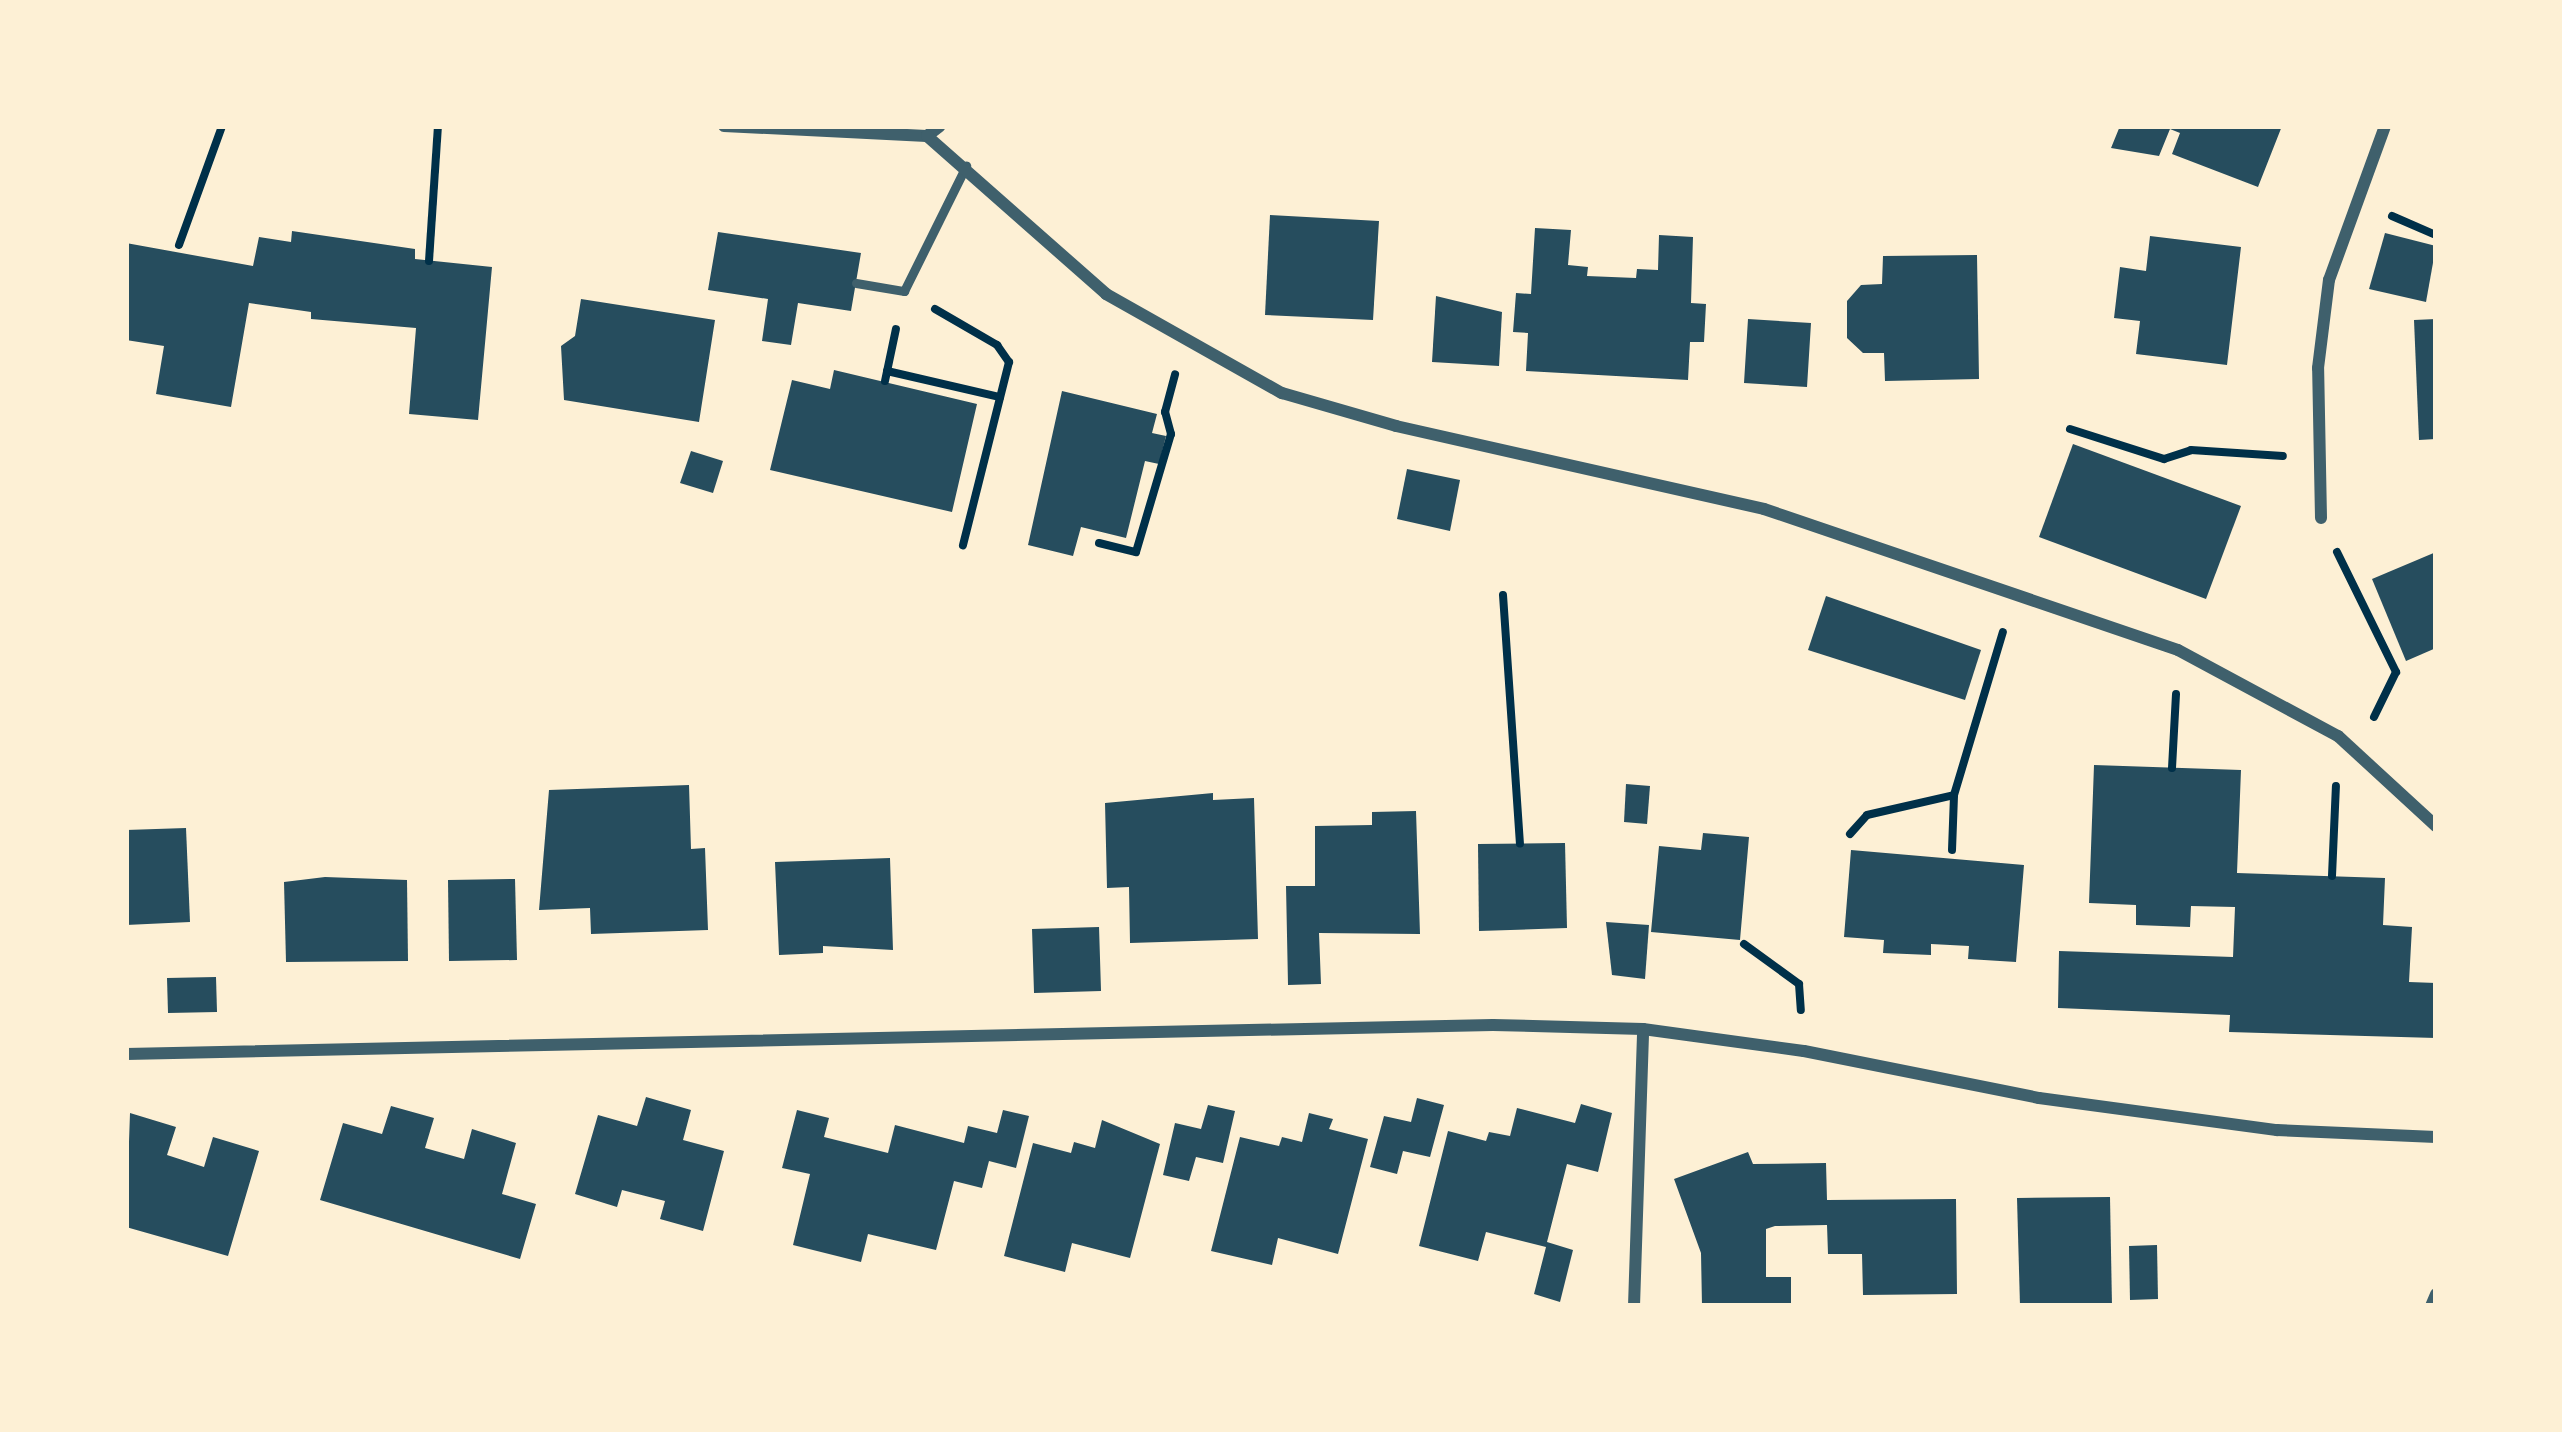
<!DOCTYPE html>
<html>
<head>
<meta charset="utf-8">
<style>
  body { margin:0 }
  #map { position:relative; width:2562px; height:1432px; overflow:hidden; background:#fdf0d5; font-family:"PT Sans Narrow",sans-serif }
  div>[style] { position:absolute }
  .building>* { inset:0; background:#264d5e }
  .path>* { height:8px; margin:-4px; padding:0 4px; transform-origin:4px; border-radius:4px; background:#003049 }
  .service>* { height:9px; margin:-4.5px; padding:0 4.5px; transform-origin:4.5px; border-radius:4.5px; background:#3f606c }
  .minor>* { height:12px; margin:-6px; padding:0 6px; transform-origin:6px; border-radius:6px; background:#3f606c }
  span { translate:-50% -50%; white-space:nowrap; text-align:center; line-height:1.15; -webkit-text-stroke:12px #fdf0d5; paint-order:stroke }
  .frame { position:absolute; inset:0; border:129px solid #fdf0d5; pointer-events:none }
</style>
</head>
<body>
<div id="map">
  <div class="building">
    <div style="clip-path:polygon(2120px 126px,2282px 126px,2258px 187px,2172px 154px,2180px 133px,2170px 129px,2159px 156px,2111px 148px)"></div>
    <div style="clip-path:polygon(1270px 215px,1379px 221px,1373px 320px,1265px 315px)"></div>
    <div style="clip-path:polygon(1535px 228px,1571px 230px,1568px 265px,1588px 267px,1587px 276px,1636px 278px,1637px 269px,1658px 270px,1659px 235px,1693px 237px,1691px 303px,1706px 304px,1704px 342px,1690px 342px,1688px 380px,1526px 371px,1528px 333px,1513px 332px,1516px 293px,1531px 294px)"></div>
    <div style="clip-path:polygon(292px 231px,415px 249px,415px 259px,492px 267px,478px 420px,409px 414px,416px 328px,311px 319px,311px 312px,249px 303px,231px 407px,156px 394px,164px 346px,126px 340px,126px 243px,253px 266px,259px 237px,291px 242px)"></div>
    <div style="clip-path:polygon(718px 232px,861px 253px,851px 311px,798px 303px,791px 345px,762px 341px,768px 299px,708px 290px)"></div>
    <div style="clip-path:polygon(2385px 233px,2436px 246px,2426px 302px,2369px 289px)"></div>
    <div style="clip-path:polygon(2150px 236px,2241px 247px,2227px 365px,2136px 354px,2140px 321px,2114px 318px,2120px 267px,2146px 271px)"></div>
    <div style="clip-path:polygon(1977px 255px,1979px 379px,1885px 381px,1884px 353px,1863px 353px,1847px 338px,1847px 301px,1861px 285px,1882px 284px,1883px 256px)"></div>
    <div style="clip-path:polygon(1436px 296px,1502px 312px,1499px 366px,1432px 362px)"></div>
    <div style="clip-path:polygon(581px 299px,715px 320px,699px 422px,564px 400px,561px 346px,575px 336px)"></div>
    <div style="clip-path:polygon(1748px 319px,1811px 323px,1807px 387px,1744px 383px)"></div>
    <div style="clip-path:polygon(2436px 319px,2436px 439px,2419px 440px,2414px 320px)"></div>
    <div style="clip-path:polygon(834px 370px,977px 404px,952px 512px,770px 470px,792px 380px,830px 389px)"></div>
    <div style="clip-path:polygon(1062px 391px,1157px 414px,1152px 433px,1166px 436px,1159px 464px,1145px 461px,1126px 538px,1081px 527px,1073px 556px,1028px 545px)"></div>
    <div style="clip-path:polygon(2073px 444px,2241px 506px,2206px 599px,2039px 537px)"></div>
    <div style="clip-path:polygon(691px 451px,723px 461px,713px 493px,680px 483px)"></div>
    <div style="clip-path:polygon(1407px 469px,1460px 480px,1450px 531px,1397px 519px)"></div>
    <div style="clip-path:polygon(2436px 552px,2436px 648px,2406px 661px,2372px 579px)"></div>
    <div style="clip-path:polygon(1826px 596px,1981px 650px,1965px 700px,1808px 650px)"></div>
    <div style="clip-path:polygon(2094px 765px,2241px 770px,2237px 873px,2385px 878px,2383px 925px,2412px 927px,2409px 982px,2436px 983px,2436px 1038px,2229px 1032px,2230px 1015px,2058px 1008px,2059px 951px,2233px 957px,2235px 907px,2191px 906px,2190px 927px,2136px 925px,2136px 905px,2089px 903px)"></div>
    <div style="clip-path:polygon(1626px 784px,1650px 786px,1647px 824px,1624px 822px)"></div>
    <div style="clip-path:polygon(689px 785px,691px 849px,705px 848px,708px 930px,591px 934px,590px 908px,539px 910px,549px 790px)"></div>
    <div style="clip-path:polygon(1213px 793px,1213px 800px,1254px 798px,1258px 939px,1130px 943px,1129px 887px,1107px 888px,1105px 803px)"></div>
    <div style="clip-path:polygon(1416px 811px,1420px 934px,1319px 933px,1321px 984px,1288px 985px,1286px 886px,1315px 886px,1315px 826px,1372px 825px,1372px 812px)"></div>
    <div style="clip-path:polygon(186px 828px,190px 922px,126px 925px,126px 830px)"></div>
    <div style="clip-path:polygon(1703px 833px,1749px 837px,1740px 940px,1651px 932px,1659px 846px,1701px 850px)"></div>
    <div style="clip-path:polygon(1565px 843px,1567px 928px,1479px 931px,1478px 844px)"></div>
    <div style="clip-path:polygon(1851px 850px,2024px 865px,2016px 962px,1968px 959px,1969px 946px,1931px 944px,1931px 955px,1883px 953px,1884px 940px,1844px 937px)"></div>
    <div style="clip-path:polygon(890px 858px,893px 950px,823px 946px,823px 953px,779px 955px,775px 862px)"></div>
    <div style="clip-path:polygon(325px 877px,407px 880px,408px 961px,286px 962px,284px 882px)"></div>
    <div style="clip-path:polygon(515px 879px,517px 960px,449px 961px,448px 880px)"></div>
    <div style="clip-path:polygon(1606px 922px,1649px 925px,1645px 979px,1612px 975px)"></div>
    <div style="clip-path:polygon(1099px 927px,1101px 991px,1034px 993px,1032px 929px)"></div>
    <div style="clip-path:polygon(216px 977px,217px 1012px,168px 1013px,167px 978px)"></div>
    <div style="clip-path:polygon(646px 1097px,691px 1110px,683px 1140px,724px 1151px,703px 1231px,660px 1219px,665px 1201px,622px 1190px,617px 1207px,575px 1194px,598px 1115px,637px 1126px)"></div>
    <div style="clip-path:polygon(1417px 1098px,1444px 1105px,1430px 1157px,1403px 1151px,1397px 1174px,1370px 1167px,1384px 1116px,1411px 1122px)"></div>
    <div style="clip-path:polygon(1581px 1104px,1612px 1113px,1598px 1172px,1567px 1164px,1547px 1242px,1573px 1250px,1560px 1302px,1534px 1294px,1546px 1247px,1486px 1232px,1478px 1261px,1419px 1246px,1448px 1131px,1486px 1141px,1489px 1132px,1510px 1136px,1517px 1108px,1575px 1123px)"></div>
    <div style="clip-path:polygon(1208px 1105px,1235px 1111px,1223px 1163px,1196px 1157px,1189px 1181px,1163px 1175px,1175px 1123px,1201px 1129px)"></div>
    <div style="clip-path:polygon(391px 1106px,434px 1118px,425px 1148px,464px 1159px,472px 1129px,516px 1143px,502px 1194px,536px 1204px,520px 1259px,320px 1200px,343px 1123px,382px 1134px)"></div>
    <div style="clip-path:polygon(797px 1110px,829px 1118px,824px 1137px,888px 1153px,895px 1125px,964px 1143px,968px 1126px,997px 1133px,1003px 1110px,1029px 1116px,1016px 1168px,989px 1161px,982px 1188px,954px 1181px,936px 1250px,868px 1234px,861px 1262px,793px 1245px,810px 1174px,782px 1168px)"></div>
    <div style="clip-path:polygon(130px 1113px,176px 1127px,167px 1155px,204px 1167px,213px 1137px,259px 1151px,228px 1256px,126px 1227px)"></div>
    <div style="clip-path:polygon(1309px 1113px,1333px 1119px,1329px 1129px,1368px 1139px,1338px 1254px,1278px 1238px,1272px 1265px,1211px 1251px,1240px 1137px,1279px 1146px,1282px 1137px,1302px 1142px)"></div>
    <div style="clip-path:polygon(1102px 1120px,1160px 1144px,1130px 1258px,1072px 1243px,1065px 1272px,1004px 1256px,1033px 1143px,1071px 1153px,1074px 1142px,1095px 1148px)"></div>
    <div style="clip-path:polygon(1748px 1152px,1753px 1164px,1826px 1163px,1827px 1200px,1956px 1199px,1957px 1294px,1863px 1295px,1862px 1254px,1828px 1254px,1827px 1225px,1775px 1226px,1766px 1229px,1766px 1277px,1791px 1277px,1791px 1306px,1702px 1306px,1701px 1253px,1674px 1179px)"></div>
    <div style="clip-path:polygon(2110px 1197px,2112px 1306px,2020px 1306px,2017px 1198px)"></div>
    <div style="clip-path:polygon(2157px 1245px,2158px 1299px,2130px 1300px,2129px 1246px)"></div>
  </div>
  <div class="path">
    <div style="left:2392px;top:216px;width:48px;rotate:23.4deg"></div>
    <div style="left:179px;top:245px;width:127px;rotate:-70.1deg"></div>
    <div style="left:429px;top:261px;width:135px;rotate:-86.2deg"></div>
    <div style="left:935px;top:309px;width:72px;rotate:30.1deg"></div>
    <div style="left:997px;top:345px;width:21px;rotate:55deg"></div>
    <div style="left:1009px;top:362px;width:189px;rotate:104.1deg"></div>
    <div style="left:887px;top:371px;width:116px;rotate:13deg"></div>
    <div style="left:885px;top:381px;width:53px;rotate:-78.1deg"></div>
    <div style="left:2070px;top:429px;width:99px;rotate:17.7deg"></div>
    <div style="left:2164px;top:459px;width:28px;rotate:-18deg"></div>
    <div style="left:2191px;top:450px;width:92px;rotate:3.7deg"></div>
    <div style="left:1099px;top:543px;width:38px;rotate:14deg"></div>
    <div style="left:1136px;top:552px;width:123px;rotate:-73.5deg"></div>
    <div style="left:1171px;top:434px;width:23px;rotate:-105deg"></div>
    <div style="left:1165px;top:412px;width:39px;rotate:-75deg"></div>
    <div style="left:2337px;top:552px;width:134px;rotate:63.8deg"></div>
    <div style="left:2396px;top:672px;width:50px;rotate:116.1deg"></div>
    <div style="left:1503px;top:595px;width:249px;rotate:86.1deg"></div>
    <div style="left:2172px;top:768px;width:74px;rotate:-86.9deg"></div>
    <div style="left:1850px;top:834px;width:25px;rotate:-48deg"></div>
    <div style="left:1867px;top:815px;width:89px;rotate:-12.9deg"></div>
    <div style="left:1952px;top:850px;width:55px;rotate:-87.9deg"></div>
    <div style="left:1954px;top:795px;width:170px;rotate:-73.3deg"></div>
    <div style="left:2332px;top:876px;width:90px;rotate:-87.5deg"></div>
    <div style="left:1744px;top:944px;width:68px;rotate:36deg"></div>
    <div style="left:1799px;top:984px;width:26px;rotate:86deg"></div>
  </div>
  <div class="service">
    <div style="left:856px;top:283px;width:49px;rotate:9.5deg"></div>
    <div style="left:904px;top:291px;width:140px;rotate:-63.6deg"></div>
  </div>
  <div class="minor">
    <div style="left:724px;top:126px;width:203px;rotate:2.8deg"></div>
    <div style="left:927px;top:136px;width:16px;rotate:-38deg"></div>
    <div style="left:927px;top:136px;width:239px;rotate:41.4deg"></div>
    <div style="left:1106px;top:294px;width:202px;rotate:29.4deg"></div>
    <div style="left:1282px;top:393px;width:119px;rotate:16.1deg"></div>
    <div style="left:1396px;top:426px;width:377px;rotate:12.7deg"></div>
    <div style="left:1764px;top:509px;width:437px;rotate:18.8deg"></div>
    <div style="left:2178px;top:650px;width:182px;rotate:28.3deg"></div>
    <div style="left:2338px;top:736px;width:133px;rotate:42.6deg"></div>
    <div style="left:2321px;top:518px;width:150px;rotate:-91.1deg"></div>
    <div style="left:2318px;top:368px;width:89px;rotate:-82.9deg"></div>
    <div style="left:2329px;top:280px;width:164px;rotate:-70deg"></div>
    <div style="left:126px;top:1054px;width:1367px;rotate:-1.22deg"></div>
    <div style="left:1493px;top:1025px;width:150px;rotate:1.5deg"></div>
    <div style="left:1643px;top:1029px;width:162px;rotate:7.8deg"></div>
    <div style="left:1804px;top:1051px;width:240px;rotate:11.3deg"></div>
    <div style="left:2039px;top:1098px;width:240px;rotate:7.7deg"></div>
    <div style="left:2277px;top:1130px;width:159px;rotate:2.5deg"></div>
    <div style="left:1634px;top:1306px;width:277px;rotate:-88.1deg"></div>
    <div style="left:2431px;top:1306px;width:13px;rotate:-67deg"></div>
  </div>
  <div class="frame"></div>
</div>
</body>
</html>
